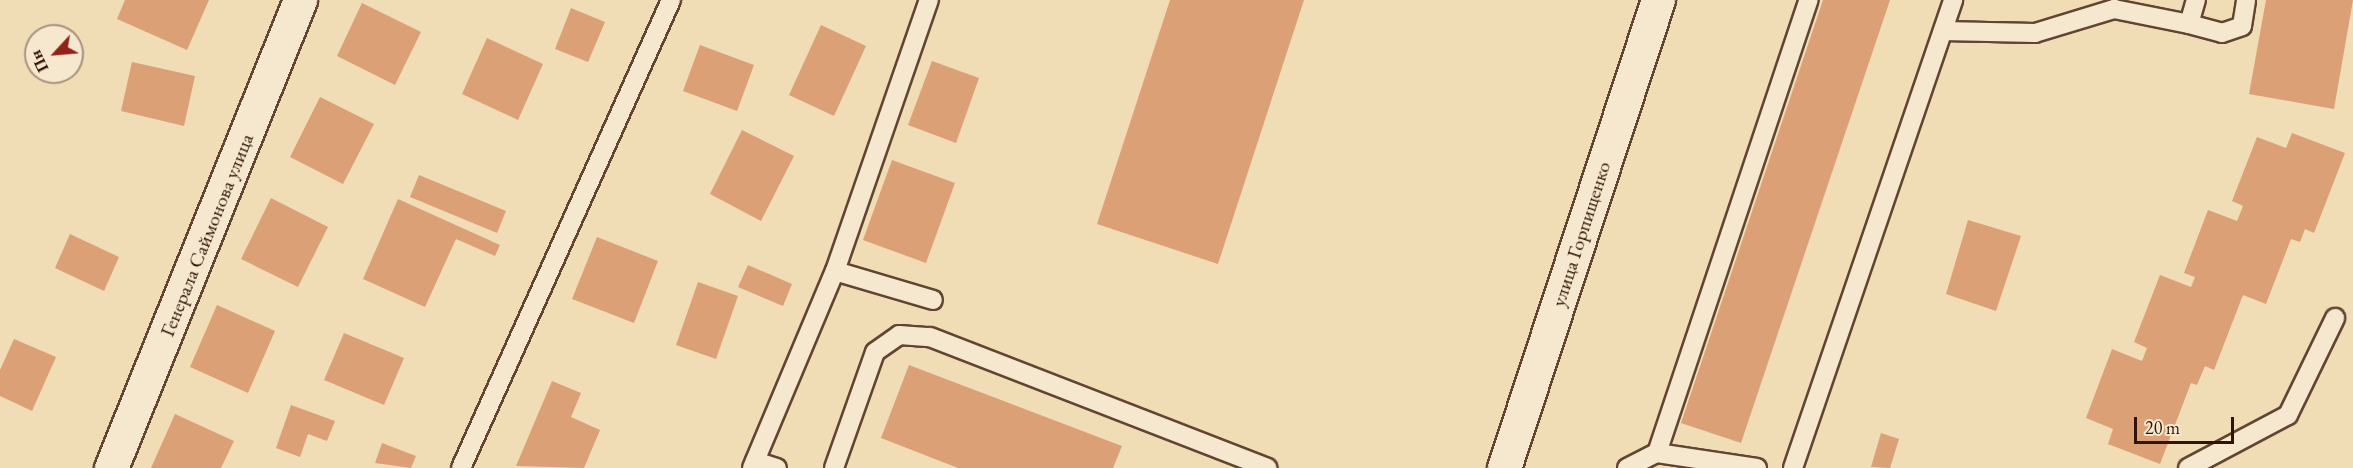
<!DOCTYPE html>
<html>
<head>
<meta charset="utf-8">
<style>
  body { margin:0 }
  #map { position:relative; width:2353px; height:468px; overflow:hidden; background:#f0dcb5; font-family:"EB Garamond",serif }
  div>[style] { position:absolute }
  .building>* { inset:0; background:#dca077 }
  .roads { filter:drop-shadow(2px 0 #614531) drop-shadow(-2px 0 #614531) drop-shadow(0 2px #614531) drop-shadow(0 -2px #614531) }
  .service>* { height:18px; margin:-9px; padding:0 9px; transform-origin:9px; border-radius:9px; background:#f5e8cf }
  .minor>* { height:33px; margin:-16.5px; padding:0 16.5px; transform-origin:16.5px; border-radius:16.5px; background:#f5e8cf }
  .secondary>* { height:33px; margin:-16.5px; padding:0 16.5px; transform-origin:16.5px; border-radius:16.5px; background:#f5e8cf }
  span { translate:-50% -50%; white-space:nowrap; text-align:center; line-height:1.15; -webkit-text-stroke:4.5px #f5e8cf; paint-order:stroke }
  .street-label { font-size:20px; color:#311305 }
  .north { position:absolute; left:24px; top:24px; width:60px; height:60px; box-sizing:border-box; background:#f5e8cf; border:2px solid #a7937e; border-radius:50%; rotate:244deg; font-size:16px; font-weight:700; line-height:24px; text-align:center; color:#311305 }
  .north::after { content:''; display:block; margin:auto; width:21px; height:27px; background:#8f2418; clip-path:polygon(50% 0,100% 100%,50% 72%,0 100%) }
  .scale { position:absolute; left:2134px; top:417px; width:100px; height:27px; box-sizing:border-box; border:3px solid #311305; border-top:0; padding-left:8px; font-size:18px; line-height:21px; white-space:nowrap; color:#311305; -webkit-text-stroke:4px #f5e8cf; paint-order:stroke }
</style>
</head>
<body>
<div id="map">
  <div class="building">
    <div style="clip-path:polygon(125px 0,209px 0,187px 50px,117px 19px)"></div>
    <div style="clip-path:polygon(1170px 0,1304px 0,1218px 264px,1097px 224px)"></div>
    <div style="clip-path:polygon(1823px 0,1890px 0,1741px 443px,1681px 423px)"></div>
    <div style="clip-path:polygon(2266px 0,2353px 0,2334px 109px,2249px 94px)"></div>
    <div style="clip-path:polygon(362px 3px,421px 32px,395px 85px,337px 56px)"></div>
    <div style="clip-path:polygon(571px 8px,605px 22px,588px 62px,555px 49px)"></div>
    <div style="clip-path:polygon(821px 25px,866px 46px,834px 116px,789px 95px)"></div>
    <div style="clip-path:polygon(487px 38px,543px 64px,518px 120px,462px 94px)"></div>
    <div style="clip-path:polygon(700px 45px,754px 65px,737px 111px,683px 91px)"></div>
    <div style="clip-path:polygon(932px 61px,979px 78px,956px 143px,908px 125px)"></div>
    <div style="clip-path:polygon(132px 62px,195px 76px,184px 126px,121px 111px)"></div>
    <div style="clip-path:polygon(320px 97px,374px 124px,343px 184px,290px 157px)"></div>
    <div style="clip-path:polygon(742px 130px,794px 156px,761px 221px,710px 194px)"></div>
    <div style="clip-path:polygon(2292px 133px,2345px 153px,2314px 233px,2305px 229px,2300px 242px,2291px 239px,2266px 304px,2243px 295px,2214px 370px,2205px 366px,2197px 385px,2191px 383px,2160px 464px,2108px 444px,2113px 429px,2086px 418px,2112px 349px,2142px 361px,2147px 348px,2134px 342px,2160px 275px,2191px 287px,2195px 277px,2184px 273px,2208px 210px,2237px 221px,2243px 206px,2232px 201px,2257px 137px,2286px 148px)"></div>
    <div style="clip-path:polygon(892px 160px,955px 183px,926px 263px,863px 240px)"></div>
    <div style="clip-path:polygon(419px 175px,506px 211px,497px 233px,410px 197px)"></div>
    <div style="clip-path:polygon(271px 198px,328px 227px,298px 287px,241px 259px)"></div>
    <div style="clip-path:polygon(398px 199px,500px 245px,495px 256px,456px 239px,425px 307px,363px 279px)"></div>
    <div style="clip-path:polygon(1968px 220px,2021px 236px,1996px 311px,1946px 294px)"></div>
    <div style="clip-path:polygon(70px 234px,119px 257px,104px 291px,55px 268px)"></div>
    <div style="clip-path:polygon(597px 237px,658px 261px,634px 323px,572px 299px)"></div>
    <div style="clip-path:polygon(748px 265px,792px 284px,783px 306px,738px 287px)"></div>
    <div style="clip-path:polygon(698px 282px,738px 296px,716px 359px,676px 345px)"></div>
    <div style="clip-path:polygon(217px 305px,275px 331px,248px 393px,190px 367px)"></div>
    <div style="clip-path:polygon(344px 333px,404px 358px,384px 405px,324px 380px)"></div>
    <div style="clip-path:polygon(14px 339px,56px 357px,32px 411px,0 396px,0 370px)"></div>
    <div style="clip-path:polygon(909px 365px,1122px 446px,1113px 468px,958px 468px,881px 438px)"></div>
    <div style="clip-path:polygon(552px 381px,581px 393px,571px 417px,600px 430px,584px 468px,516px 466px)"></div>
    <div style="clip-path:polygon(291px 405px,335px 421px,327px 441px,308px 434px,300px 457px,276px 448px)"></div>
    <div style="clip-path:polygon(175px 414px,234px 441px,221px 468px,151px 468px)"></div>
    <div style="clip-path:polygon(1881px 433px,1899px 439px,1890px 468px,1871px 467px)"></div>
    <div style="clip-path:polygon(382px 443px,416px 456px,411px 468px,375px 463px)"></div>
  </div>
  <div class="roads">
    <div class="service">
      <div style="left:2189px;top:24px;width:34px;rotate:15deg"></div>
      <div style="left:2222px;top:33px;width:21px;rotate:-19deg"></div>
      <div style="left:2242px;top:26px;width:26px;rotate:-81deg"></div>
      <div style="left:1943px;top:31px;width:92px;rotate:1.2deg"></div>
      <div style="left:2035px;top:33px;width:83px;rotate:-16.9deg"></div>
      <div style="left:2114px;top:9px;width:76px;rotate:11.3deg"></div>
      <div style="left:2189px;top:24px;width:25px;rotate:-74deg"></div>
      <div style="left:835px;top:271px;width:287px;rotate:-70.9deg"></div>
      <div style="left:1657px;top:453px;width:478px;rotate:-71.5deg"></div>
      <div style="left:755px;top:461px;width:23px;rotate:18deg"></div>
      <div style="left:461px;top:468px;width:513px;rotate:-65.83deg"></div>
      <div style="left:752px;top:468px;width:214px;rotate:-67.2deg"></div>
      <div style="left:835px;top:271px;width:102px;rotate:16.5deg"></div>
      <div style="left:834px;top:468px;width:123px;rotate:-70.5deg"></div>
      <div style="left:875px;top:352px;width:29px;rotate:-35deg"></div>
      <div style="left:899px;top:335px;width:31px;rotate:4deg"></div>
      <div style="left:930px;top:337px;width:362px;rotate:21.2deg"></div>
      <div style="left:1627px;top:468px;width:34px;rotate:-27deg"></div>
      <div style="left:1657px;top:453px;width:101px;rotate:8.5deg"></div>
      <div style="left:1793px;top:468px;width:495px;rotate:-71.1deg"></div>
      <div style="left:2188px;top:468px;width:113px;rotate:-27.9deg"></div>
      <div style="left:2288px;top:415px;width:108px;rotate:-64.1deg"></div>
    </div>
    <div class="minor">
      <div style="left:111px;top:468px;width:505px;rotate:-68.01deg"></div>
    </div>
    <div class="secondary">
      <div style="left:1504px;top:468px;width:493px;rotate:-71.8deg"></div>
    </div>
  </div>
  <div class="street-label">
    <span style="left:1581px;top:234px;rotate:-72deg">улица Горпищенко</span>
    <span style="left:207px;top:235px;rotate:-68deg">Генерала Саймонова улица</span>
  </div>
  <div class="north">Пн</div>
  <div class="scale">20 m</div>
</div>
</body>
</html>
